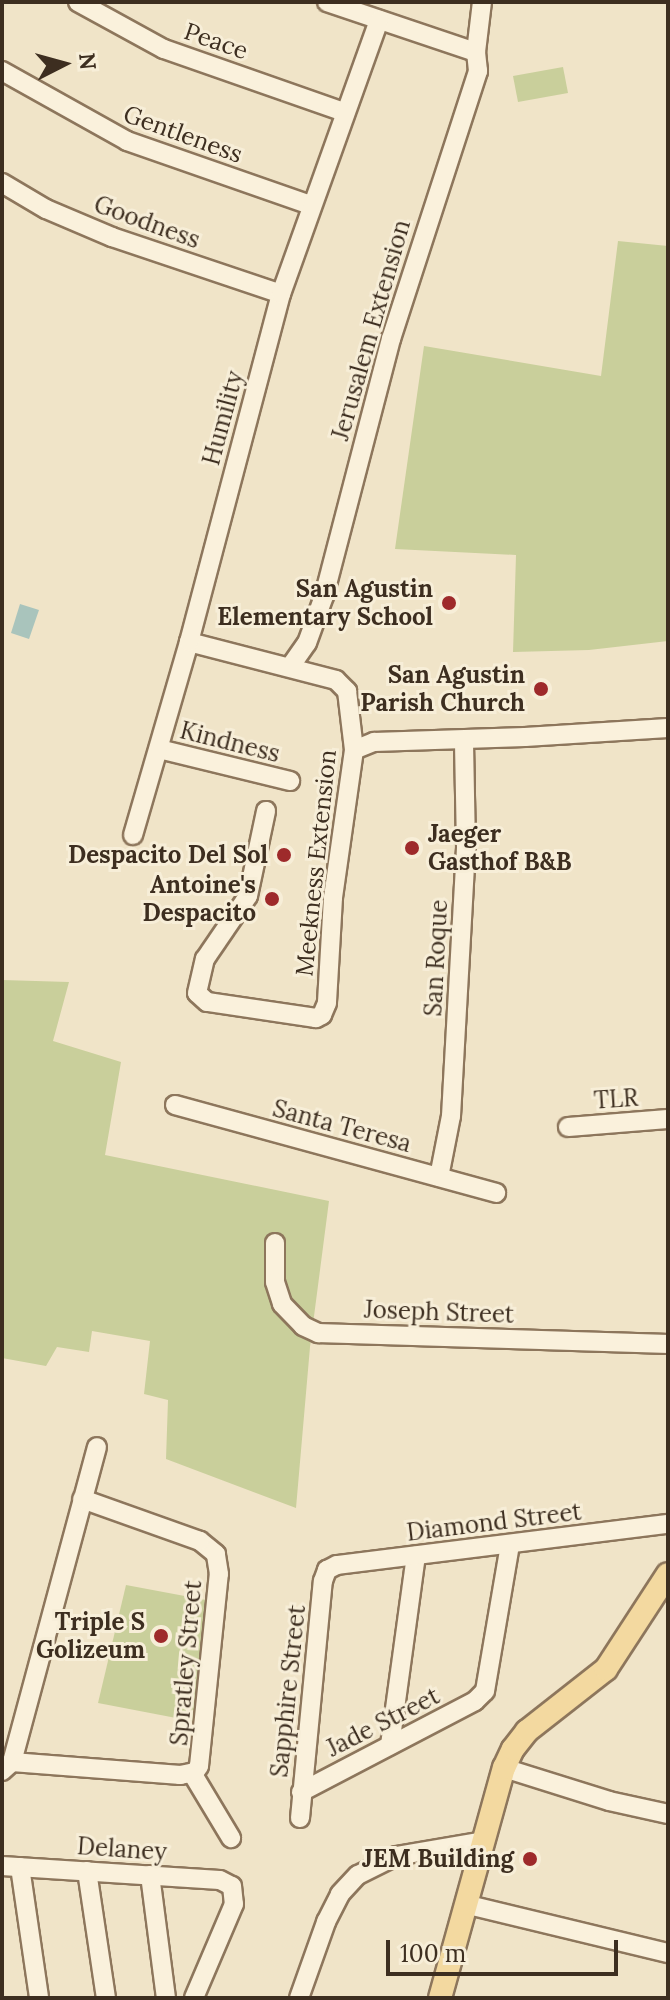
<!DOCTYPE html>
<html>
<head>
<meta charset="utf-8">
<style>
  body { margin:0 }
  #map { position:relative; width:670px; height:2000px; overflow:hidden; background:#f0e4c8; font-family:Lora,serif }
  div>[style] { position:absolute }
  .green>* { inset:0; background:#c9cf9b }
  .water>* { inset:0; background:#a9c4bc }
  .roads { filter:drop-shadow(2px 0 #8d765c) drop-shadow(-2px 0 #8d765c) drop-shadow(0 2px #8d765c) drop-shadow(0 -2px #8d765c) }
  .minor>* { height:18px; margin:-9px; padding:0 9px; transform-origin:9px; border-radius:9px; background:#faf1dc }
  .major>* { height:22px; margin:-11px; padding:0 11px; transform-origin:11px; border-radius:11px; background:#f3d9a0 }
  .dots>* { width:22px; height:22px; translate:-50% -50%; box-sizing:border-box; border:4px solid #f7eed8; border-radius:50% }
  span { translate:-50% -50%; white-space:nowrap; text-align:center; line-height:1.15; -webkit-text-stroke:6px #f7eed8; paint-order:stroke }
  .street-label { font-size:24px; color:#3d2e20 }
  .poi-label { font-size:24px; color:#3d2e20; font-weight:700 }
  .right { translate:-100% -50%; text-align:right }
  .left { translate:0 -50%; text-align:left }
  .frame { position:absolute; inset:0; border:4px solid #3d2e20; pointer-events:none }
  .north { position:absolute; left:24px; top:24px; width:80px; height:80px; -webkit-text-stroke:6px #f7eed8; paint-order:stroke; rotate:84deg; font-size:22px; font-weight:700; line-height:32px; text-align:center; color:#3d2e20 }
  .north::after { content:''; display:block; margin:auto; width:28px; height:36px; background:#3d2e20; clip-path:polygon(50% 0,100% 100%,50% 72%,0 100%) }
  .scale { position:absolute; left:386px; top:1940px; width:232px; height:36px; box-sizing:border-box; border:4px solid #3d2e20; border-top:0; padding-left:10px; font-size:24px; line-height:28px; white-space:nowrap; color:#3d2e20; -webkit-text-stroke:6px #f7eed8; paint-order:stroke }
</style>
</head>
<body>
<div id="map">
  <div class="green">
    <div style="clip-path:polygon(563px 67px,568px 93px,518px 102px,513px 76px)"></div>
    <div style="clip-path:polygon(618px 241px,668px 246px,668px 641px,589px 650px,513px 652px,516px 555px,395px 549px,424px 346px,601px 376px)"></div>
    <div style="clip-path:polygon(2px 980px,69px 982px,53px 1041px,121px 1062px,105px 1155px,329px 1201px,310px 1347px,296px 1508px,166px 1459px,168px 1400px,144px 1394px,150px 1341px,92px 1331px,89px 1352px,57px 1347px,46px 1366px,2px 1358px)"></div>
    <div style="clip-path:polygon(126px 1585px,206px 1600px,197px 1722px,98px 1703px)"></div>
  </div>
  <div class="water">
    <div style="clip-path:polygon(20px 604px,39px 610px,29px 639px,11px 633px)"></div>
  </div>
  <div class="roads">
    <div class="minor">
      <div style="left:78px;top:2px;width:98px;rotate:28.7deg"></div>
      <div style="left:164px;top:49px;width:191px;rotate:19.3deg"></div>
      <div style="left:327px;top:2px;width:157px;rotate:18.6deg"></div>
      <div style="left:2px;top:71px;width:143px;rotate:29.2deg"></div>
      <div style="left:127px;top:141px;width:195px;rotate:19.2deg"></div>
      <div style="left:2px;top:183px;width:51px;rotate:30.6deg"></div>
      <div style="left:46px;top:209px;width:72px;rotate:23deg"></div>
      <div style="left:112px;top:237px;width:178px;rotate:18.6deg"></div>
      <div style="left:189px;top:642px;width:152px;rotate:14.5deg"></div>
      <div style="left:336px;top:680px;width:16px;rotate:45deg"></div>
      <div style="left:347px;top:691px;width:59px;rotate:83.2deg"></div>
      <div style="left:354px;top:750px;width:149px;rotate:98.1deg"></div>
      <div style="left:333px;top:898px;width:105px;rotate:93.3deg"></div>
      <div style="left:327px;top:1003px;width:13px;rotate:113deg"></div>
      <div style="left:322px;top:1015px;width:7px;rotate:153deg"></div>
      <div style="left:316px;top:1018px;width:110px;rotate:-171.6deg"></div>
      <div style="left:207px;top:1002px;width:13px;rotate:-138deg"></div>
      <div style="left:197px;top:993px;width:35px;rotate:-77deg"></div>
      <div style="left:205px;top:959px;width:76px;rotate:-55.7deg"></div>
      <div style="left:248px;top:896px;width:87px;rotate:-78deg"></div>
      <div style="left:290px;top:667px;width:29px;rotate:-55deg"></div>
      <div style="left:307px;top:643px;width:50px;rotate:-70.1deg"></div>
      <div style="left:324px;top:596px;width:266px;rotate:-75.4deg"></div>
      <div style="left:391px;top:339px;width:282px;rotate:-72deg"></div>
      <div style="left:478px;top:71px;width:19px;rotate:-96deg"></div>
      <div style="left:476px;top:52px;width:50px;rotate:-83.2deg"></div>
      <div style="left:159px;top:749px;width:135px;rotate:13.7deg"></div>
      <div style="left:354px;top:750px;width:22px;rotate:-22deg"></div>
      <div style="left:374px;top:742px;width:151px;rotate:-1.9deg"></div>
      <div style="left:525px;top:737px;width:143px;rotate:-3.6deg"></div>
      <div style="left:133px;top:835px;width:201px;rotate:-73.8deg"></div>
      <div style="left:189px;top:642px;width:360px;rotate:-75.2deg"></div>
      <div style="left:281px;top:294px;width:291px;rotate:-70.3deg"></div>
      <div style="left:175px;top:1105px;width:333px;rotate:15.3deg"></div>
      <div style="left:568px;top:1127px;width:100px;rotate:-4.6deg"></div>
      <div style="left:439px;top:1177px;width:62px;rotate:-78.9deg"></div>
      <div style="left:451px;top:1116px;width:269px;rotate:-86.8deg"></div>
      <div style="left:466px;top:847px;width:107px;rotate:-91.1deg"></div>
      <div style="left:275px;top:1243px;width:39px;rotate:90deg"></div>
      <div style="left:275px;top:1282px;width:23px;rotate:72deg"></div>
      <div style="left:282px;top:1304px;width:30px;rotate:46deg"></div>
      <div style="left:303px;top:1326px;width:17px;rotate:25deg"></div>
      <div style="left:318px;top:1333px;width:350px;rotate:1.8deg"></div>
      <div style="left:390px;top:1745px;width:191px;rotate:-82.2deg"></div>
      <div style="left:12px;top:1762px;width:326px;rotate:-74.9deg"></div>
      <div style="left:504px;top:1768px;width:110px;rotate:17.4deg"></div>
      <div style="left:609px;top:1801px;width:60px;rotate:12.4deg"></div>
      <div style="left:2px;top:1771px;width:13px;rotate:-42deg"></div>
      <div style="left:12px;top:1762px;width:169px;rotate:4.4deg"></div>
      <div style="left:180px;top:1775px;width:15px;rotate:-11deg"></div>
      <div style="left:195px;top:1772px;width:7px;rotate:-56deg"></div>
      <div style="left:199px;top:1766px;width:193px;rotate:-84.1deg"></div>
      <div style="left:219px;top:1574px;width:20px;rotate:-99deg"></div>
      <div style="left:216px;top:1554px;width:21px;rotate:-141deg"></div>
      <div style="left:200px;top:1541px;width:125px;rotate:-160.4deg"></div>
      <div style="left:192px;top:1773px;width:76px;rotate:59deg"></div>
      <div style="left:301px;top:1792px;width:196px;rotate:-27.6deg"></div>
      <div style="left:475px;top:1701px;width:14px;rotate:-45deg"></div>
      <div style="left:485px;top:1691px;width:148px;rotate:-80.3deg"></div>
      <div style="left:300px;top:1818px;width:238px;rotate:-84.5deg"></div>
      <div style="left:323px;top:1581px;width:12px;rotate:-70deg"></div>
      <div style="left:327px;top:1570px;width:11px;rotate:-27deg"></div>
      <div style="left:337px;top:1565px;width:334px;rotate:-7.1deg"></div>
      <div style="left:2px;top:1866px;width:218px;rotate:3.7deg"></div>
      <div style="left:220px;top:1880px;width:13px;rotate:27deg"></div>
      <div style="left:232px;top:1886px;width:18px;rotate:84deg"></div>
      <div style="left:234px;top:1904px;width:102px;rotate:113.1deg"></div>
      <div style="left:20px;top:1867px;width:132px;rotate:81.7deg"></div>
      <div style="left:87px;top:1871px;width:128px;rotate:81.5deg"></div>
      <div style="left:150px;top:1875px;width:124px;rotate:82.6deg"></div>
      <div style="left:465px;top:1904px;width:209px;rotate:13.6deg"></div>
      <div style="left:299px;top:1998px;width:81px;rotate:-70.4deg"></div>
      <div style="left:326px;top:1922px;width:31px;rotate:-63deg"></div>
      <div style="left:340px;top:1894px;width:26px;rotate:-47deg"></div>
      <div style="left:358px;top:1875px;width:42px;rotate:-26.6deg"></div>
      <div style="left:396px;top:1856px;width:89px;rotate:-9.7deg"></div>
    </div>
    <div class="major">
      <div style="left:440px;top:1998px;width:239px;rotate:-74.5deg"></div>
      <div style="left:504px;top:1768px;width:21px;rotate:-65deg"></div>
      <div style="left:513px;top:1749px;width:23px;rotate:-52deg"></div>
      <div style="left:527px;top:1731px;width:100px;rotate:-38.1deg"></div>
      <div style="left:606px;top:1669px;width:113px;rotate:-56.9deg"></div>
    </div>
  </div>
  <div class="dots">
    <div style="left:449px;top:603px;background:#9e2a2b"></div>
    <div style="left:541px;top:689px;background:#9e2a2b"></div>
    <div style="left:412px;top:848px;background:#9e2a2b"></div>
    <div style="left:284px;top:855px;background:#9e2a2b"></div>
    <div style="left:272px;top:899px;background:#9e2a2b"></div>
    <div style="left:161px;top:1636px;background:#9e2a2b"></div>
    <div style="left:530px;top:1859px;background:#9e2a2b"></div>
  </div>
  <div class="street-label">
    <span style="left:216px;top:41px;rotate:19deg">Peace</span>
    <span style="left:183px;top:134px;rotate:20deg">Gentleness</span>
    <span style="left:147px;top:222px;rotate:20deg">Goodness</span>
    <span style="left:371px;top:330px;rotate:-74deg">Jerusalem Extension</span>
    <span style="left:223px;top:418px;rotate:-75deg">Humility</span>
    <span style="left:230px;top:742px;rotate:14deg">Kindness</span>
    <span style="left:316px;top:863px;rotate:-84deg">Meekness Extension</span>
    <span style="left:436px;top:958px;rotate:-87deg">San Roque</span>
    <span style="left:616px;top:1099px;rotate:-4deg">TLR</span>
    <span style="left:342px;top:1126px;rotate:15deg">Santa Teresa</span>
    <span style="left:439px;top:1312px;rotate:2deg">Joseph Street</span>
    <span style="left:494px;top:1522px;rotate:-7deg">Diamond Street</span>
    <span style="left:186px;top:1663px;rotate:-85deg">Spratley Street</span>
    <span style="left:288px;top:1691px;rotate:-84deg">Sapphire Street</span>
    <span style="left:383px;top:1722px;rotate:-27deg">Jade Street</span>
    <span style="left:122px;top:1849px;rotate:4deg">Delaney</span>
  </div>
  <div class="poi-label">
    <span class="right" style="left:433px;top:603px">San Agustin<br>Elementary School</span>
    <span class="right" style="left:525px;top:689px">San Agustin<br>Parish Church</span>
    <span class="left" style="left:428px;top:848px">Jaeger<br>Gasthof B&amp;B</span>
    <span class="right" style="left:268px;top:855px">Despacito Del Sol</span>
    <span class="right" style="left:256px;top:899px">Antoine's<br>Despacito</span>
    <span class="right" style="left:145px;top:1636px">Triple S<br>Golizeum</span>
    <span class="right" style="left:514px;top:1859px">JEM Building</span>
  </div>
  <div class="frame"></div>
  <div class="north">N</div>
  <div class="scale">100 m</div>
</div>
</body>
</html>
